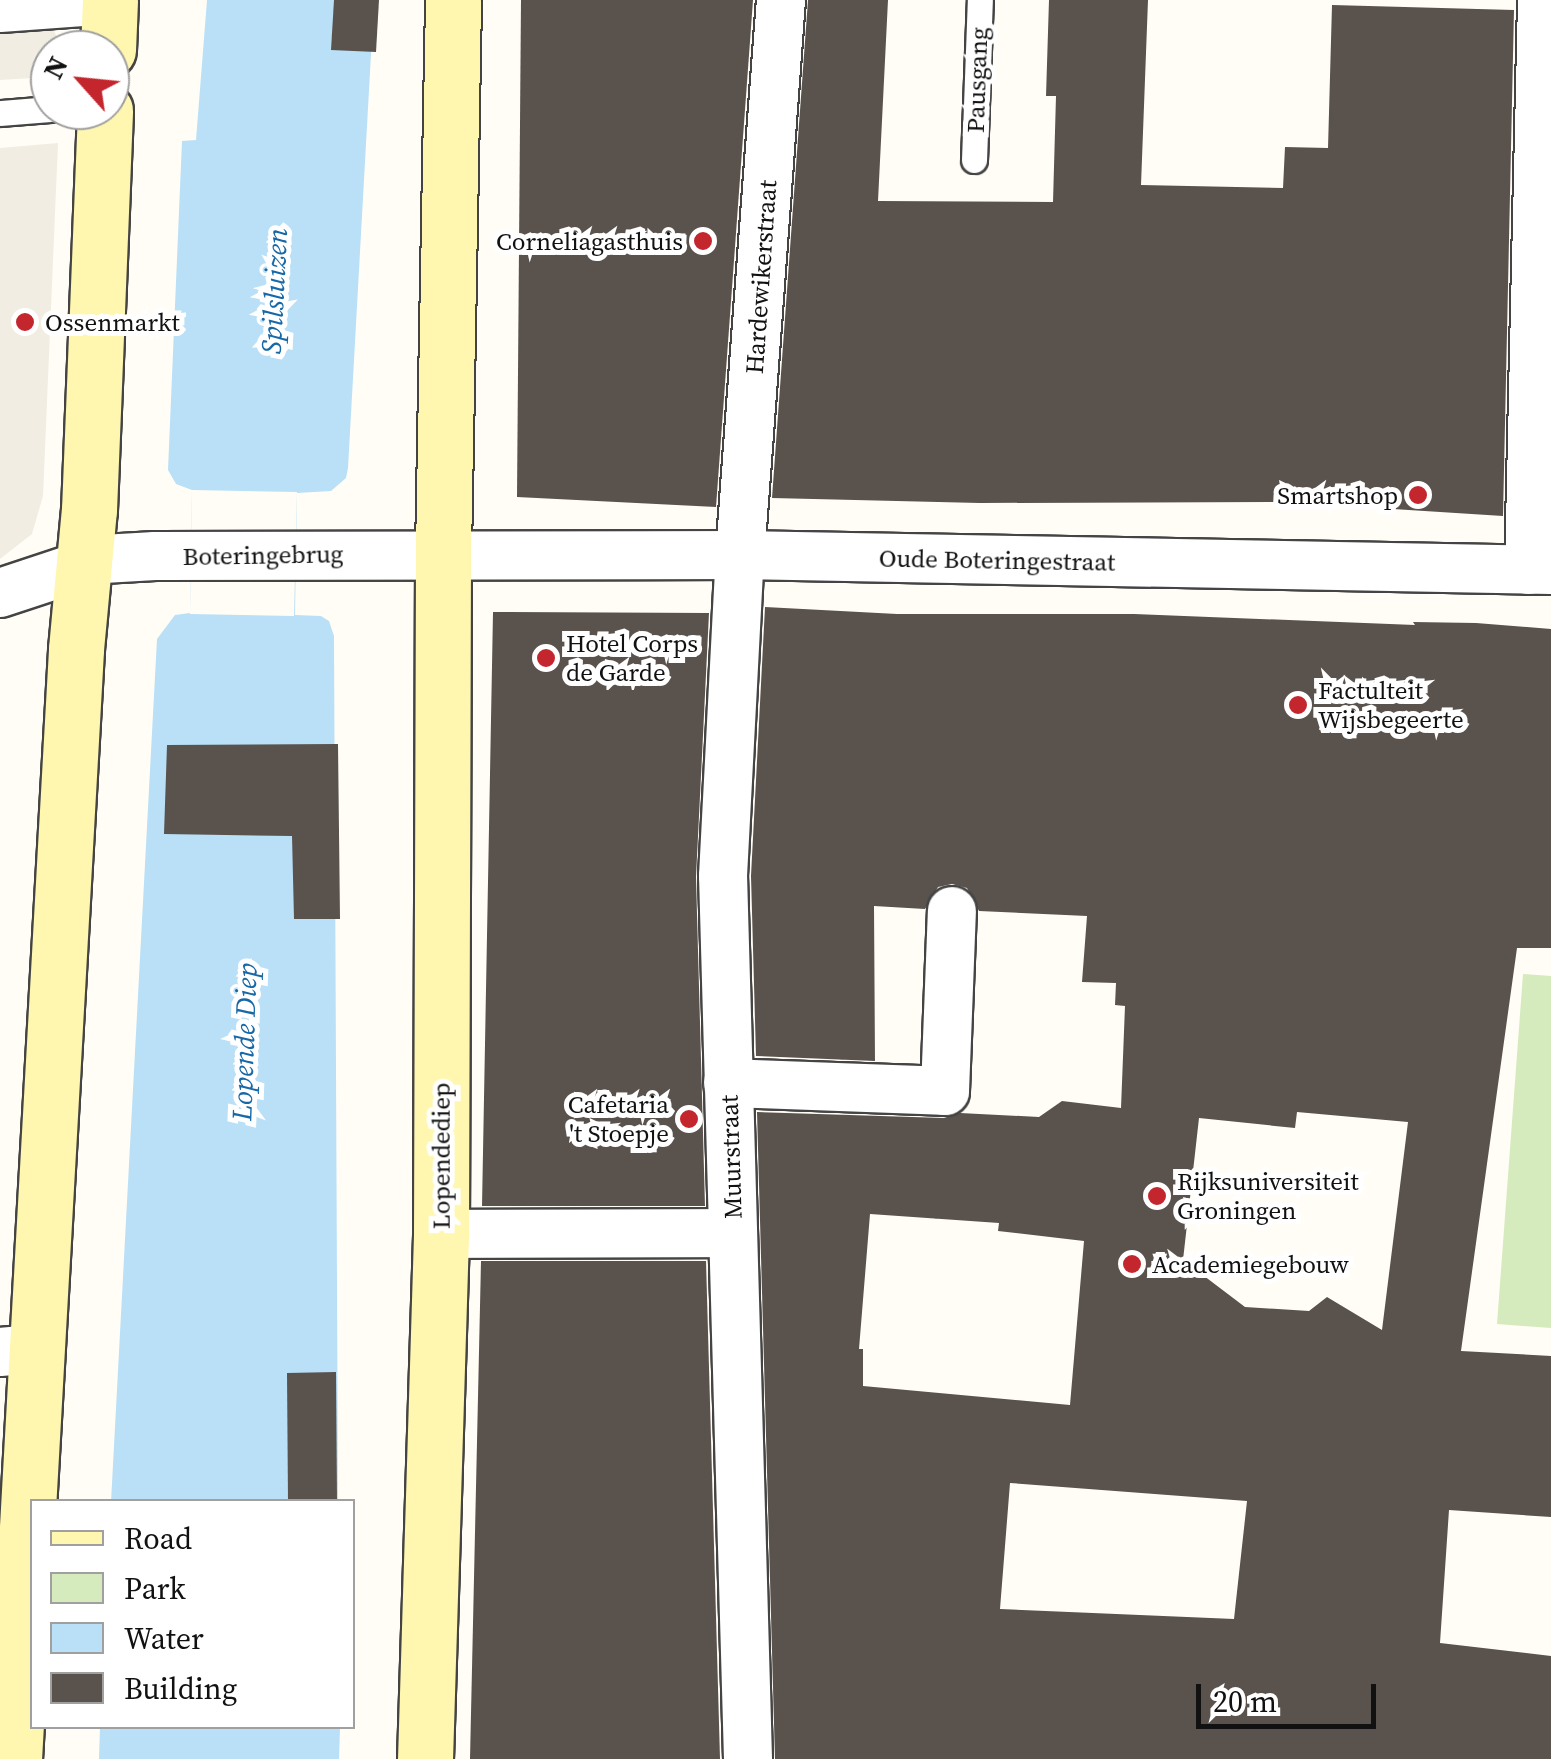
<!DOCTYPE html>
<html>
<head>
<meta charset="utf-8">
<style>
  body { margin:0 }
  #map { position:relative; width:1551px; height:1759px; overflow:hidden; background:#fffdf5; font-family:"Source Serif 4",serif }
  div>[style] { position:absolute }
  .green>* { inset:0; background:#d5ebbd }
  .plaza>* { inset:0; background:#f1ede2 }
  .water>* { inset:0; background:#b9e0f7 }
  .pier>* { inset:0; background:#fffdf5 }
  .building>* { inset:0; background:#5a524d }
  .roads { filter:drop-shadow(2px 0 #444) drop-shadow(-2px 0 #444) drop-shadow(0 2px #444) drop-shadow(0 -2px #444) }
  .lane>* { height:25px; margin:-12.5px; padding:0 12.5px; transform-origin:12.5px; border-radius:12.5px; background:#fff }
  .street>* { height:48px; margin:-24px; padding:0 24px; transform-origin:24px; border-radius:24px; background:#fff }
  .secondary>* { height:55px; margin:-27.5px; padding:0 27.5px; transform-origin:27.5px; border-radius:27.5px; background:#fff6b0 }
  .dots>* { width:28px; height:28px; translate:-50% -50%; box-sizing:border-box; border:5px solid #fff; border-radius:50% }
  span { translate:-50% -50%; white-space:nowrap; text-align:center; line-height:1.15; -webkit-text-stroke:10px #fff; paint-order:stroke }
  .street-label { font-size:25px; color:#111 }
  .poi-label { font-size:25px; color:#111 }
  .right { translate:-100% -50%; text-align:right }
  .left { translate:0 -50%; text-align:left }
  .water-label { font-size:28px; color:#1768a6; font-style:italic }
  .legend { position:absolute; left:30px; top:1499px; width:325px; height:230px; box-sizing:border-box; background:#fff; border:2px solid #a0a0a0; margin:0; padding:12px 18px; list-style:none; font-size:30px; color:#111 }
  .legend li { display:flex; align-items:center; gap:20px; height:50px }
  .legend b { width:50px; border:2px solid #a0a0a0 }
  .north { position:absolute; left:30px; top:30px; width:100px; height:100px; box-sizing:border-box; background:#fff; border:2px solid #a0a0a0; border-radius:50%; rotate:297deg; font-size:28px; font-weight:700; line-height:40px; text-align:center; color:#111 }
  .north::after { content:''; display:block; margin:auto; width:35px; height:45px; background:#c4262e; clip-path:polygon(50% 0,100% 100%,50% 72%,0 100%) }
  .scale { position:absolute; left:1196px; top:1684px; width:180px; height:45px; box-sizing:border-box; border:5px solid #111; border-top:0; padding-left:12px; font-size:30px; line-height:35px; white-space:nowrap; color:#111; -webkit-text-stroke:8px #fff; paint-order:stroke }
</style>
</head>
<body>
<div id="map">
  <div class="green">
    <div style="clip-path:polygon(1523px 974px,1551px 976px,1551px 1328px,1497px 1324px)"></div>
  </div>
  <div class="plaza">
    <div style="clip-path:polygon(32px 23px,54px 31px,61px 45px,60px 50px,50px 50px,50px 77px,0 80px,0 25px)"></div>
    <div style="clip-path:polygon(58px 143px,43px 496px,32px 534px,0 559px,0 148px)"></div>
  </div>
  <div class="water">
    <div style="clip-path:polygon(207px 0,374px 0,348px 468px,346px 478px,331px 491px,297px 493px,295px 615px,321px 616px,329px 621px,334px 636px,338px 1501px,111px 1502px,157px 639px,175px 615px,190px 613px,192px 490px,176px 484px,168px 470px,182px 141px,196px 140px)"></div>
    <div style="clip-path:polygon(100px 1727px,340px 1727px,339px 1759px,99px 1759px)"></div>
  </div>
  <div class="pier">
    <div style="clip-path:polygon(192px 490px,297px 492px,294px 616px,190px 614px)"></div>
  </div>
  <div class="building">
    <div style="clip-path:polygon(334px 0,379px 0,376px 52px,331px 50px)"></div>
    <div style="clip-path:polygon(521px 0,753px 0,716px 507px,517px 497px)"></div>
    <div style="clip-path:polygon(808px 0,888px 0,878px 201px,1053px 202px,1056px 96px,1046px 96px,1049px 0,1148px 0,1141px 185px,1283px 188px,1285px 147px,1328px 148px,1332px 5px,1514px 10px,1503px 516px,1283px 502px,980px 503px,772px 498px)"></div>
    <div style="clip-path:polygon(evenodd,765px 607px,897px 614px,1134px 614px,1415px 625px,1413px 622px,1476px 623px,1551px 629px,1551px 948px,1517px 948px,1461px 1351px,1551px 1356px,1551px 1517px,1449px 1510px,1440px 1643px,1551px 1656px,1551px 1759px,775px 1759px,757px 1112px,944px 1118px,960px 1113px,1039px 1117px,1062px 1101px,1121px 1108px,1125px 1006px,1115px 1005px,1116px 983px,1082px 982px,1087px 916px,979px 911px,967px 888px,952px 884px,938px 887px,925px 909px,874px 906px,875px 1061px,756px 1056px,751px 876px,765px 607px,1297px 1112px,1408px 1122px,1382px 1330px,1327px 1297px,1309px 1311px,1245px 1307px,1183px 1260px,1199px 1118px,1295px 1128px,1297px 1112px,765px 607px,870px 1214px,999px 1223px,998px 1231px,1084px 1241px,1070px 1405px,863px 1386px,863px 1349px,859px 1349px,870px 1214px,765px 607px,1010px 1483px,1247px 1501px,1234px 1619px,1000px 1609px,1010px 1483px)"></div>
    <div style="clip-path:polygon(493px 612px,709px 613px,696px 877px,705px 1206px,482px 1206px)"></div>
    <div style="clip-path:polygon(338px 744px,340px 919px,294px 919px,292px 836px,164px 834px,167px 745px)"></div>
    <div style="clip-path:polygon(481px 1261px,706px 1261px,720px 1759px,470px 1759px)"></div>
    <div style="clip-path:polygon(336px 1372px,337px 1502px,288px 1502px,287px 1373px)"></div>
  </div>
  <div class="roads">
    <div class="lane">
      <div style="left:0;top:113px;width:50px;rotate:-4.6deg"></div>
      <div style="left:974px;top:160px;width:160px;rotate:-87.9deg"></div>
    </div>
    <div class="street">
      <div style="left:0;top:8px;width:110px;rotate:-4.2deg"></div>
      <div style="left:1529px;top:570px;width:570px;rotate:-88.69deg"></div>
      <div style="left:0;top:593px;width:108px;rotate:-18.3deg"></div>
      <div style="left:103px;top:559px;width:52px;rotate:-3.3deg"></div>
      <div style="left:155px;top:556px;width:585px;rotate:-0.1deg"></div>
      <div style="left:740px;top:555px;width:811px;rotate:1.06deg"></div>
      <div style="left:728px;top:1083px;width:217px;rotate:2.1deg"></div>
      <div style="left:945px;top:1091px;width:180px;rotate:-87.8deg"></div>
      <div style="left:441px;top:1234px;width:292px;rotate:-0.2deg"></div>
      <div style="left:0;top:1352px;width:37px;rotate:-5deg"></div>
      <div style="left:748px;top:1759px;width:883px;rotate:-91.62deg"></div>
      <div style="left:723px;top:876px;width:321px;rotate:-87deg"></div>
      <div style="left:740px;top:555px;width:557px;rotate:-85.78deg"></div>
    </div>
    <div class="secondary">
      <div style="left:108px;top:50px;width:50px;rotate:-87.7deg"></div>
      <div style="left:14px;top:1759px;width:1112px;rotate:-86.8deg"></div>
      <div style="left:76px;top:649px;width:140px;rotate:-84.7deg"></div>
      <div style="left:89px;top:510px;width:400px;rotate:-87.7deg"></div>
      <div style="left:425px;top:1759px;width:525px;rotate:-88.25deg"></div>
      <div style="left:441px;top:1234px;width:682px;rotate:-89.83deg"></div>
      <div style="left:443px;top:552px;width:552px;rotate:-88.96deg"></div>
    </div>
  </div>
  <div class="dots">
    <div style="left:703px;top:241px;background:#c4262e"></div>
    <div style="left:25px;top:322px;background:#c4262e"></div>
    <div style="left:1418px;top:495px;background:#c4262e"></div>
    <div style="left:546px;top:658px;background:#c4262e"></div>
    <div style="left:1298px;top:705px;background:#c4262e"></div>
    <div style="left:689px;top:1119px;background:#c4262e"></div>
    <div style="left:1157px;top:1196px;background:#c4262e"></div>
    <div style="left:1132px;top:1264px;background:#c4262e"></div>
  </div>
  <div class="street-label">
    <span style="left:977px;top:80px;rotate:-88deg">Pausgang</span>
    <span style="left:761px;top:277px;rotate:-86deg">Hardewikerstraat</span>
    <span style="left:263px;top:555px;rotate:-1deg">Boteringebrug</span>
    <span style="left:997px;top:560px;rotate:1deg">Oude Boteringestraat</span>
    <span style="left:441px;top:1156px;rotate:-90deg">Lopendediep</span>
    <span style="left:731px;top:1157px;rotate:-92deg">Muurstraat</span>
  </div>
  <div class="poi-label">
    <span class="right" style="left:683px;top:241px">Corneliagasthuis</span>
    <span class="left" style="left:45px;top:322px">Ossenmarkt</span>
    <span class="right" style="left:1398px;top:495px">Smartshop</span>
    <span class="left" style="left:566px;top:658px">Hotel Corps<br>de Garde</span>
    <span class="left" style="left:1318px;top:705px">Factulteit<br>Wijsbegeerte</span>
    <span class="right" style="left:669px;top:1119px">Cafetaria<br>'t Stoepje</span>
    <span class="left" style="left:1177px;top:1196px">Rijksuniversiteit<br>Groningen</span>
    <span class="left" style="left:1152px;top:1264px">Academiegebouw</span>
  </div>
  <div class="water-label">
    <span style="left:274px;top:291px;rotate:-87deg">Spilsluizen</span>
    <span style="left:244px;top:1042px;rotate:-88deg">Lopende Diep</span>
  </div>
  <ul class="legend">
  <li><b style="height:12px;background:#fff6b0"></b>Road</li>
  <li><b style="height:28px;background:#d5ebbd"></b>Park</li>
  <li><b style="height:28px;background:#b9e0f7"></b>Water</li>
  <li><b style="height:28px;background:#5a524d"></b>Building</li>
  </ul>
  <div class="north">N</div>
  <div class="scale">20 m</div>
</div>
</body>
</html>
